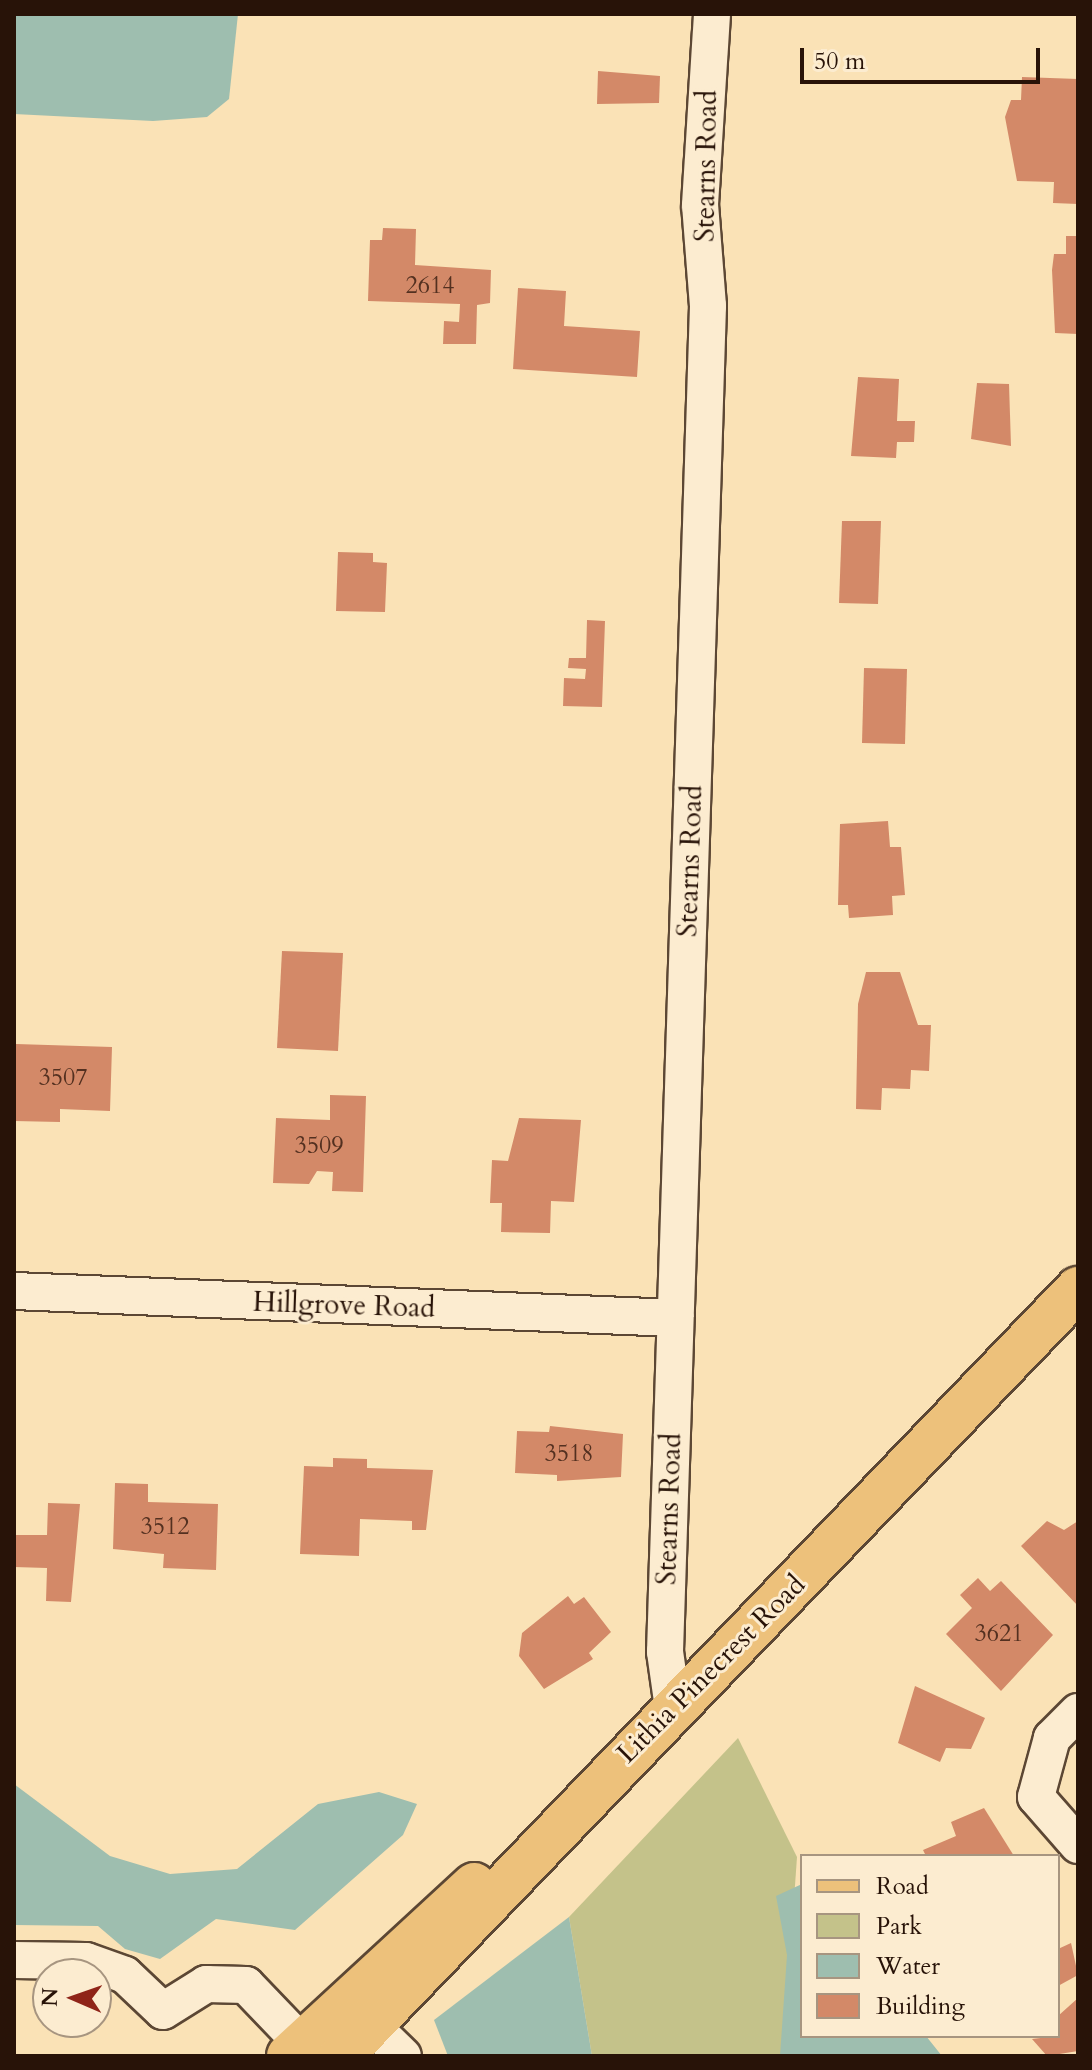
<!DOCTYPE html>
<html>
<head>
<meta charset="utf-8">
<style>
  body { margin:0 }
  #map { position:relative; width:1092px; height:2070px; overflow:hidden; background:#fae2b6; font-family:Cardo,serif }
  div>[style] { position:absolute }
  .green>* { inset:0; background:#c4c28a }
  .water>* { inset:0; background:#9ebeaf }
  .building>* { inset:0; background:#d38968 }
  .roads { filter:drop-shadow(2px 0 #5c4734) drop-shadow(-2px 0 #5c4734) drop-shadow(0 2px #5c4734) drop-shadow(0 -2px #5c4734) }
  .minor>* { height:36px; margin:-18px; padding:0 18px; transform-origin:18px; border-radius:18px; background:#fcecd0 }
  .major>* { height:44px; margin:-22px; padding:0 22px; transform-origin:22px; border-radius:22px; background:#edc17b }
  span { translate:-50% -50%; white-space:nowrap; text-align:center; line-height:1.15; -webkit-text-stroke:6px #fcecd0; paint-order:stroke }
  .number-label { font-size:24px; color:#533020 }
  .number-label span { -webkit-text-stroke-width:0 }
  .street-label { font-size:28px; color:#281308 }
  .frame { position:absolute; inset:0; border:16px solid #281308; pointer-events:none }
  .legend { position:absolute; left:800px; top:1854px; width:260px; height:184px; box-sizing:border-box; background:#fcecd0; border:2px solid #a79580; margin:0; padding:10px 14px; list-style:none; font-size:24px; color:#281308 }
  .legend li { display:flex; align-items:center; gap:16px; height:40px }
  .legend b { width:40px; border:2px solid #a79580 }
  .north { position:absolute; left:32px; top:1958px; width:80px; height:80px; box-sizing:border-box; background:#fcecd0; border:2px solid #a79580; border-radius:50%; rotate:272deg; font-size:22px; font-weight:700; line-height:32px; text-align:center; color:#281308 }
  .north::after { content:''; display:block; margin:auto; width:28px; height:36px; background:#8f2418; clip-path:polygon(50% 0,100% 100%,50% 72%,0 100%) }
  .scale { position:absolute; left:800px; top:48px; width:240px; height:36px; box-sizing:border-box; border:4px solid #281308; border-top:0; padding-left:10px; font-size:24px; line-height:28px; white-space:nowrap; color:#281308; -webkit-text-stroke:6px #fcecd0; paint-order:stroke }
</style>
</head>
<body>
<div id="map">
  <div class="green">
    <div style="clip-path:polygon(738px 1738px,797px 1857px,783px 2056px,592px 2056px,569px 1917px)"></div>
  </div>
  <div class="water">
    <div style="clip-path:polygon(14px 14px,238px 14px,229px 99px,207px 117px,153px 121px,14px 114px)"></div>
    <div style="clip-path:polygon(14px 1784px,110px 1856px,170px 1874px,237px 1869px,318px 1804px,379px 1792px,417px 1804px,403px 1835px,295px 1930px,216px 1919px,160px 1959px,125px 1949px,98px 1926px,14px 1925px)"></div>
    <div style="clip-path:polygon(802px 1884px,802px 2036px,926px 2036px,942px 2056px,780px 2056px,787px 1955px,776px 1896px)"></div>
    <div style="clip-path:polygon(569px 1917px,592px 2056px,448px 2056px,434px 2020px)"></div>
  </div>
  <div class="building">
    <div style="clip-path:polygon(598px 71px,660px 76px,659px 103px,597px 104px)"></div>
    <div style="clip-path:polygon(1022px 77px,1078px 79px,1078px 204px,1053px 203px,1054px 182px,1017px 181px,1005px 117px,1011px 100px,1021px 100px)"></div>
    <div style="clip-path:polygon(383px 228px,416px 229px,415px 265px,491px 270px,490px 303px,477px 305px,476px 344px,443px 344px,444px 321px,459px 322px,460px 304px,368px 301px,370px 240px,382px 240px)"></div>
    <div style="clip-path:polygon(1066px 236px,1078px 236px,1078px 334px,1055px 333px,1052px 270px,1054px 254px,1066px 254px)"></div>
    <div style="clip-path:polygon(518px 288px,566px 291px,564px 326px,640px 331px,637px 377px,513px 369px)"></div>
    <div style="clip-path:polygon(858px 377px,899px 379px,897px 421px,915px 421px,914px 442px,897px 442px,896px 458px,851px 456px)"></div>
    <div style="clip-path:polygon(977px 383px,1009px 384px,1011px 446px,971px 439px)"></div>
    <div style="clip-path:polygon(842px 521px,881px 521px,878px 604px,839px 603px)"></div>
    <div style="clip-path:polygon(338px 552px,373px 553px,373px 562px,387px 563px,385px 612px,336px 611px)"></div>
    <div style="clip-path:polygon(587px 620px,605px 621px,602px 707px,563px 706px,564px 678px,585px 679px,586px 669px,568px 668px,569px 658px,586px 658px)"></div>
    <div style="clip-path:polygon(864px 668px,907px 669px,905px 744px,862px 743px)"></div>
    <div style="clip-path:polygon(888px 821px,890px 847px,901px 847px,905px 895px,892px 896px,893px 915px,849px 918px,848px 905px,838px 905px,840px 824px)"></div>
    <div style="clip-path:polygon(282px 951px,343px 953px,338px 1051px,277px 1048px)"></div>
    <div style="clip-path:polygon(866px 972px,900px 972px,918px 1025px,931px 1025px,929px 1071px,911px 1070px,910px 1089px,882px 1088px,881px 1110px,856px 1109px,858px 1004px)"></div>
    <div style="clip-path:polygon(16px 1044px,112px 1047px,110px 1111px,60px 1109px,60px 1122px,14px 1121px)"></div>
    <div style="clip-path:polygon(330px 1095px,366px 1096px,363px 1192px,332px 1191px,333px 1172px,317px 1171px,309px 1184px,273px 1183px,276px 1118px,330px 1120px)"></div>
    <div style="clip-path:polygon(519px 1118px,581px 1120px,574px 1202px,551px 1201px,550px 1233px,501px 1232px,502px 1203px,490px 1203px,492px 1160px,508px 1161px)"></div>
    <div style="clip-path:polygon(550px 1426px,623px 1434px,621px 1477px,557px 1481px,557px 1475px,515px 1473px,517px 1431px,549px 1432px)"></div>
    <div style="clip-path:polygon(333px 1458px,367px 1459px,367px 1468px,433px 1470px,426px 1530px,412px 1530px,412px 1521px,360px 1519px,359px 1556px,300px 1554px,304px 1466px,333px 1467px)"></div>
    <div style="clip-path:polygon(115px 1483px,148px 1484px,148px 1502px,218px 1504px,216px 1570px,163px 1568px,164px 1554px,113px 1549px)"></div>
    <div style="clip-path:polygon(48px 1503px,80px 1504px,71px 1602px,46px 1601px,47px 1568px,14px 1567px,14px 1535px,47px 1535px)"></div>
    <div style="clip-path:polygon(1047px 1521px,1064px 1530px,1078px 1521px,1078px 1606px,1021px 1546px)"></div>
    <div style="clip-path:polygon(978px 1578px,990px 1591px,1001px 1581px,1053px 1635px,1001px 1691px,946px 1634px,972px 1608px,960px 1595px)"></div>
    <div style="clip-path:polygon(568px 1596px,574px 1604px,584px 1597px,611px 1632px,589px 1653px,593px 1659px,544px 1689px,519px 1656px,522px 1633px)"></div>
    <div style="clip-path:polygon(915px 1686px,985px 1718px,971px 1749px,946px 1748px,940px 1762px,898px 1743px)"></div>
    <div style="clip-path:polygon(984px 1808px,1014px 1856px,926px 1856px,923px 1850px,956px 1836px,951px 1822px)"></div>
    <div style="clip-path:polygon(1071px 1943px,1078px 1975px,1058px 1986px,1058px 1949px)"></div>
    <div style="clip-path:polygon(1078px 1998px,1078px 2051px,1047px 2056px,1032px 2039px,1058px 2036px,1058px 2016px)"></div>
  </div>
  <div class="roads">
    <div class="minor">
      <div style="left:14px;top:1291px;width:662px;rotate:2.34deg"></div>
      <div style="left:673px;top:1708px;width:57px;rotate:-98.1deg"></div>
      <div style="left:665px;top:1652px;width:1347px;rotate:-88.17deg"></div>
      <div style="left:708px;top:306px;width:101px;rotate:-94.5deg"></div>
      <div style="left:700px;top:205px;width:191px;rotate:-86.4deg"></div>
      <div style="left:1078px;top:1712px;width:37px;rotate:135deg"></div>
      <div style="left:1052px;top:1738px;width:61px;rotate:105.2deg"></div>
      <div style="left:1036px;top:1797px;width:64px;rotate:48.8deg"></div>
      <div style="left:14px;top:1960px;width:72px;rotate:0.8deg"></div>
      <div style="left:86px;top:1961px;width:41px;rotate:19.7deg"></div>
      <div style="left:125px;top:1975px;width:52px;rotate:43.5deg"></div>
      <div style="left:163px;top:2011px;width:51px;rotate:-32.1deg"></div>
      <div style="left:206px;top:1984px;width:40px;rotate:1.4deg"></div>
      <div style="left:246px;top:1985px;width:98px;rotate:46.2deg"></div>
      <div style="left:372px;top:2026px;width:43px;rotate:44.1deg"></div>
    </div>
    <div class="major">
      <div style="left:289px;top:2056px;width:252px;rotate:-42.7deg"></div>
      <div style="left:341px;top:2056px;width:1064px;rotate:-46.14deg"></div>
    </div>
  </div>
  <div class="number-label">
    <span style="left:430px;top:286px">2614</span>
    <span style="left:63px;top:1078px">3507</span>
    <span style="left:319px;top:1146px">3509</span>
    <span style="left:569px;top:1454px">3518</span>
    <span style="left:165px;top:1527px">3512</span>
    <span style="left:999px;top:1634px">3621</span>
  </div>
  <div class="street-label">
    <span style="left:706px;top:166px;rotate:-89deg">Stearns Road</span>
    <span style="left:690px;top:861px;rotate:-88deg">Stearns Road</span>
    <span style="left:344px;top:1305px;rotate:2deg">Hillgrove Road</span>
    <span style="left:669px;top:1509px;rotate:-88deg">Stearns Road</span>
    <span style="left:711px;top:1669px;rotate:-45deg">Lithia Pinecrest Road</span>
  </div>
  <div class="frame"></div>
  <ul class="legend">
  <li><b style="height:10px;background:#edc17b"></b>Road</li>
  <li><b style="height:22px;background:#c4c28a"></b>Park</li>
  <li><b style="height:22px;background:#9ebeaf"></b>Water</li>
  <li><b style="height:22px;background:#d38968"></b>Building</li>
  </ul>
  <div class="north">N</div>
  <div class="scale">50 m</div>
</div>
</body>
</html>
